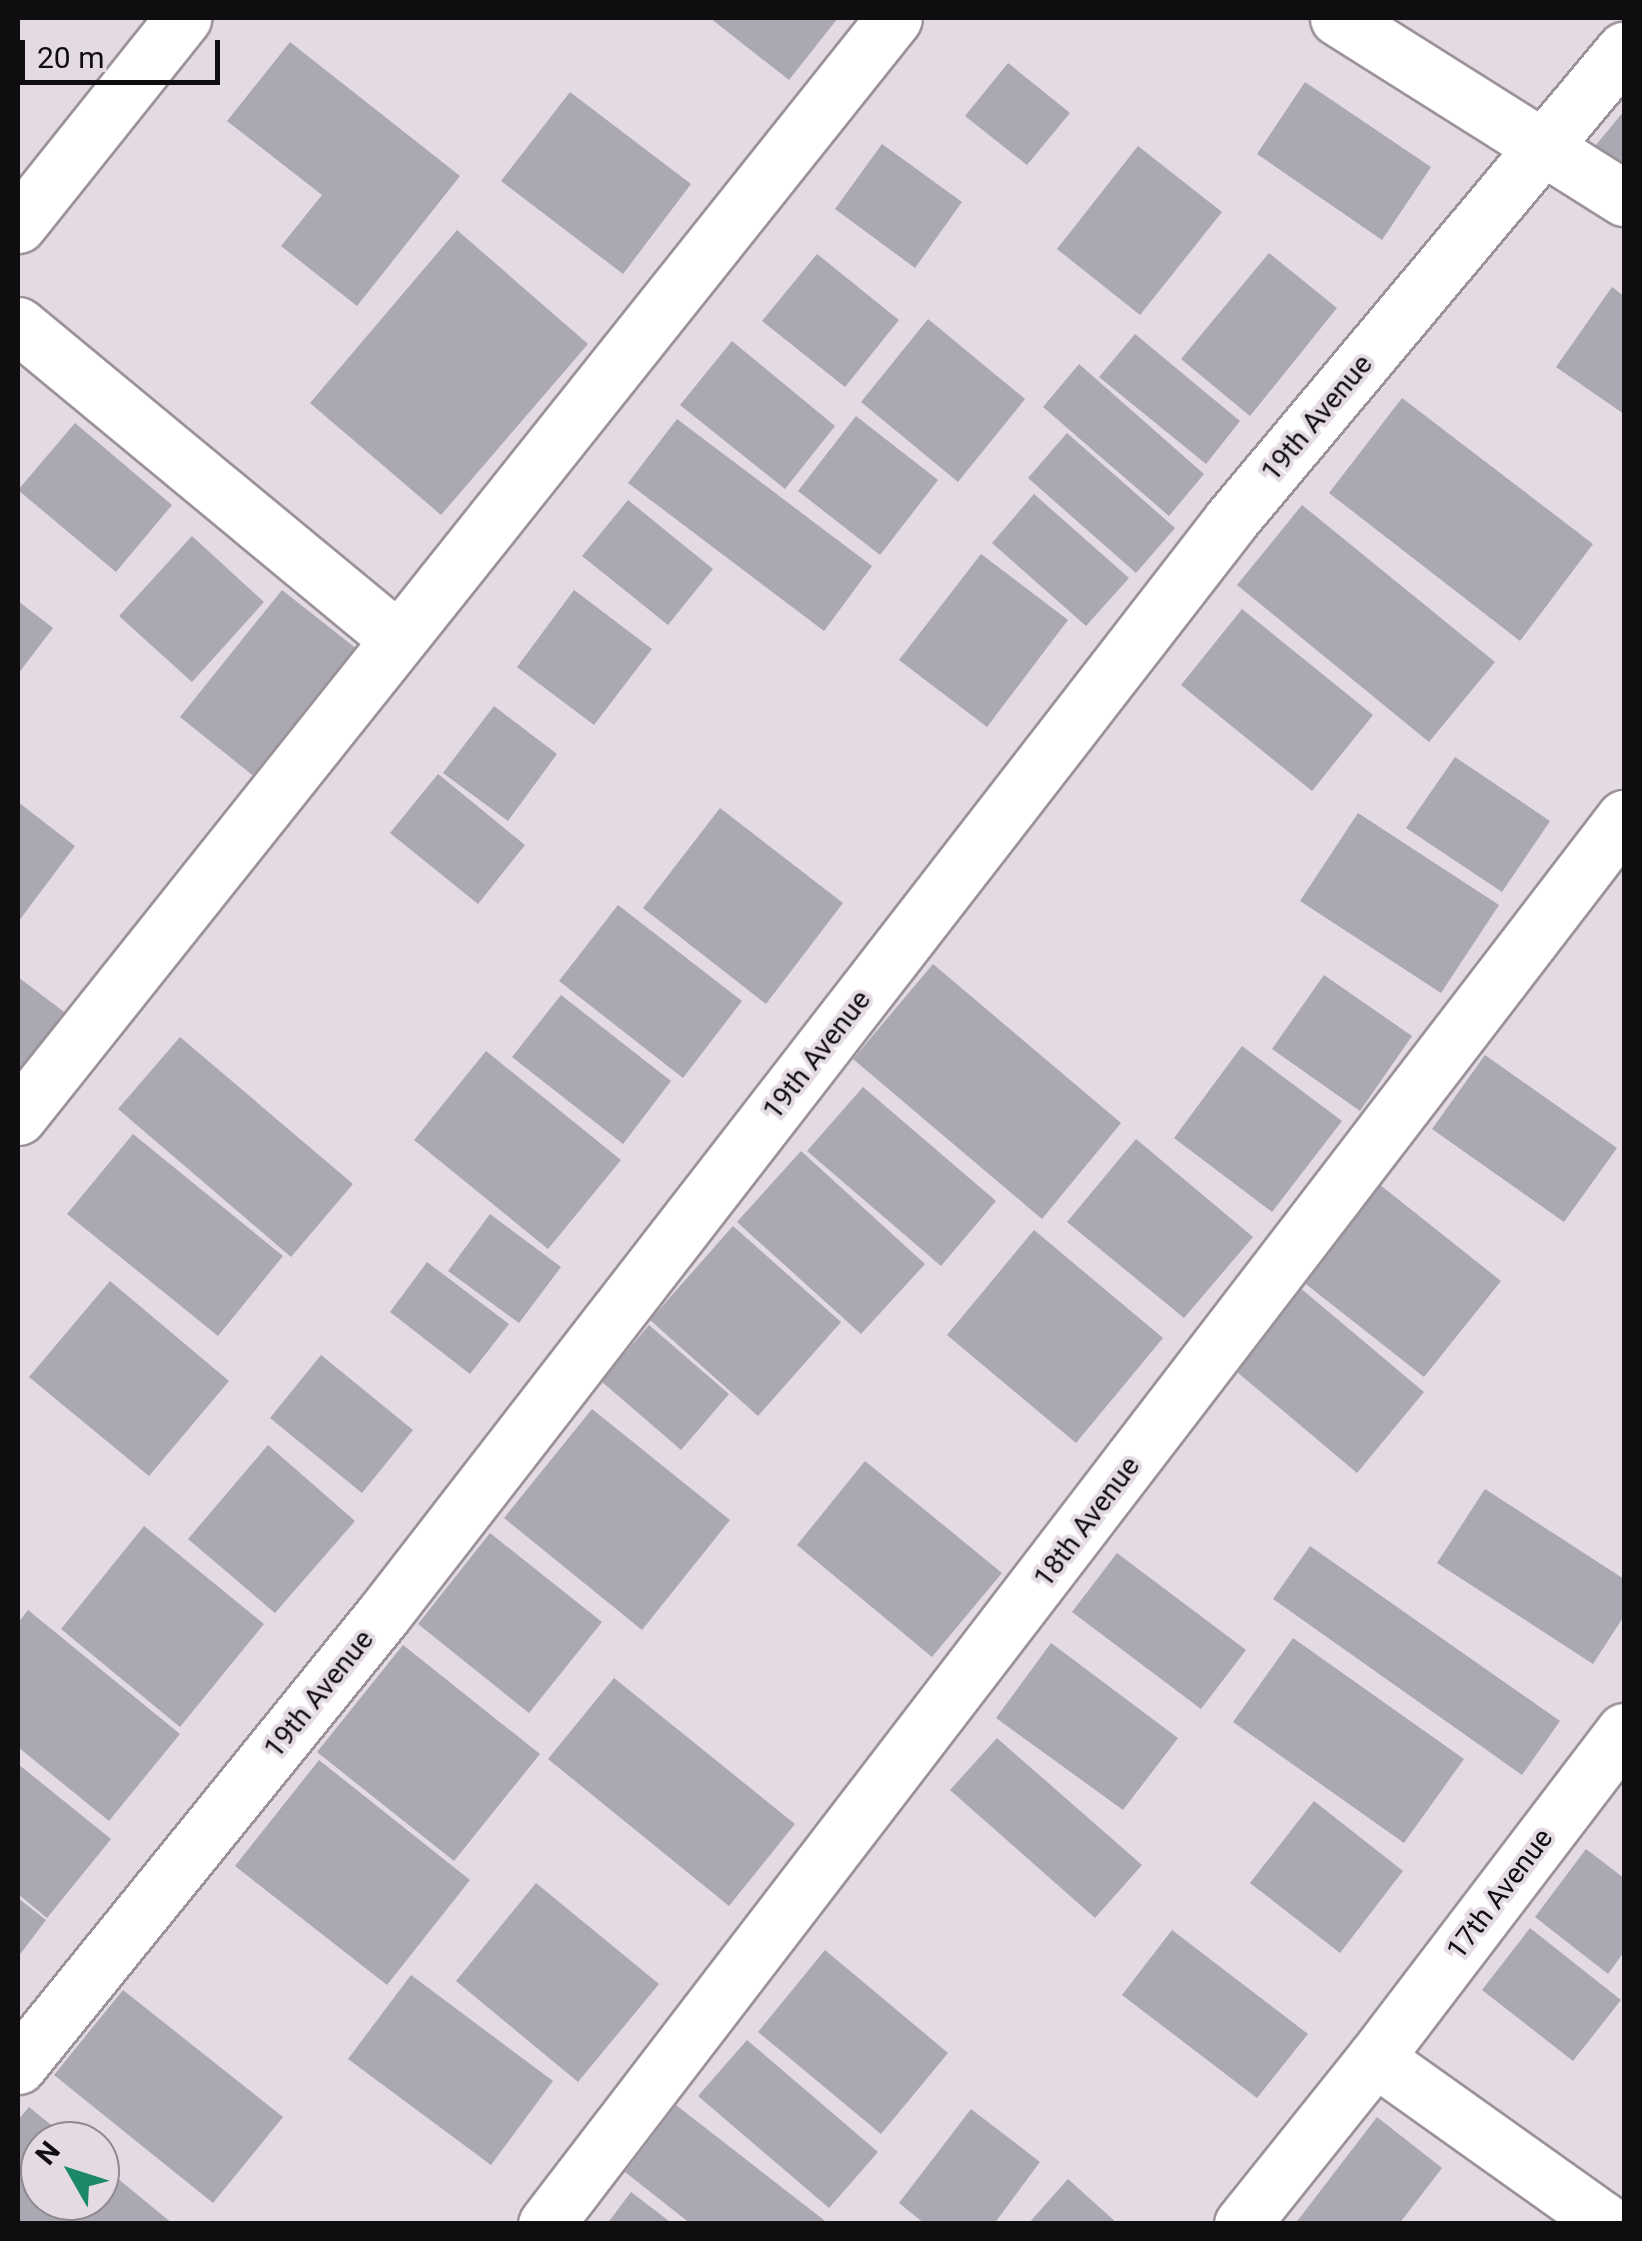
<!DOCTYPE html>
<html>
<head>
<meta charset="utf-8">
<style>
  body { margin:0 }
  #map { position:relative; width:1642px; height:2241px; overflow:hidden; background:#e4dae3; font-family:Roboto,sans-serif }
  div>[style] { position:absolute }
  .building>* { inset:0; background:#aaa8b2 }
  .roads { filter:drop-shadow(2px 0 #9c929a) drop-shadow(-2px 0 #9c929a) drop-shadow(0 2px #9c929a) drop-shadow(0 -2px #9c929a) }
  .minor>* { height:55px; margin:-27.5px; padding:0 27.5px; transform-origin:27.5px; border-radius:27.5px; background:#fff }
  span { translate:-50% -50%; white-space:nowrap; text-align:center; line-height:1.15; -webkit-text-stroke:8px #e4dae3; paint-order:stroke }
  .street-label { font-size:28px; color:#100d10 }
  .frame { position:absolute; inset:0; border:20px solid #100d10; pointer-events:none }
  .north { position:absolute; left:20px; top:2121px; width:100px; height:100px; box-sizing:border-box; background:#e4dae3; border:2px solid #8f888f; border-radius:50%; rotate:309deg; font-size:28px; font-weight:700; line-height:40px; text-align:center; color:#100d10 }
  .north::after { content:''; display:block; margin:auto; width:35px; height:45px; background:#1b8867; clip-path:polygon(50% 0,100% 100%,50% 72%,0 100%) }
  .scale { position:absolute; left:20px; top:40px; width:200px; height:45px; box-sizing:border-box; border:5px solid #100d10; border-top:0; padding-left:12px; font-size:30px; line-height:35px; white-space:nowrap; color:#100d10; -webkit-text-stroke:8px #e4dae3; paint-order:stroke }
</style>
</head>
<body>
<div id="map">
  <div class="building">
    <div style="clip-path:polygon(710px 18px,838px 18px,789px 80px)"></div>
    <div style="clip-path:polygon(290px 42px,460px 176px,357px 306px,281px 246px,322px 195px,227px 121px)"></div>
    <div style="clip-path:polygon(1008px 63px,1070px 113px,1027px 165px,965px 116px)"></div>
    <div style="clip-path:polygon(1305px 82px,1431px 167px,1382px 240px,1257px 154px)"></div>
    <div style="clip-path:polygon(570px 92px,691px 184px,623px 274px,501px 181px)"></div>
    <div style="clip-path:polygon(1624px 111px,1624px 171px,1595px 146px)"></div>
    <div style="clip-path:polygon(882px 144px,962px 202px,915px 268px,835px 209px)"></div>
    <div style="clip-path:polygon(1138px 146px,1222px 212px,1140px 315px,1057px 249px)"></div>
    <div style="clip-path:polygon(457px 230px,588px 344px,441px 515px,310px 403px)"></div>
    <div style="clip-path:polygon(1269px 253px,1337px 308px,1250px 416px,1181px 359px)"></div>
    <div style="clip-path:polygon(817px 254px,899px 320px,845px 387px,762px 321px)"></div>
    <div style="clip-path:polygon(1612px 287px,1624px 296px,1624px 414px,1556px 367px)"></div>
    <div style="clip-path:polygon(928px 319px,1025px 399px,958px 482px,861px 402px)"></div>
    <div style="clip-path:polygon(1135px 334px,1240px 421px,1206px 464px,1099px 377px)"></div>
    <div style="clip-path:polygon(732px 341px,835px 426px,785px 489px,680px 405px)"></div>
    <div style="clip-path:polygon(1079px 364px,1204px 474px,1169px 516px,1043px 407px)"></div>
    <div style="clip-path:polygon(1402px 398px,1593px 544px,1520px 641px,1329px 493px)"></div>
    <div style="clip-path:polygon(856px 416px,938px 480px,880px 555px,798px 491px)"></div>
    <div style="clip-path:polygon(677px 419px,872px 566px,824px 631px,628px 483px)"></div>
    <div style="clip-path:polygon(75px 423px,172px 505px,116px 572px,18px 490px)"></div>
    <div style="clip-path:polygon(1067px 433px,1175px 528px,1136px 573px,1028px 478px)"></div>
    <div style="clip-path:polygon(1034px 494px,1129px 578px,1086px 626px,992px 543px)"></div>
    <div style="clip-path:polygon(628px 500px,713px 569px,668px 625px,582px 556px)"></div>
    <div style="clip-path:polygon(1302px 505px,1495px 662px,1429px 742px,1237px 585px)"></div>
    <div style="clip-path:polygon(192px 536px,264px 602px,192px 682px,119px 616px)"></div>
    <div style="clip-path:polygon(981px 554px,1068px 620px,987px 727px,899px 660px)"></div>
    <div style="clip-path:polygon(282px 590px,362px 653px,261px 782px,180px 717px)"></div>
    <div style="clip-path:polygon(574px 590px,652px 649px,594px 725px,517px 667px)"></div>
    <div style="clip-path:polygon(18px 601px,53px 628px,18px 674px)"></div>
    <div style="clip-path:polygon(1242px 609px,1373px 715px,1312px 791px,1181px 685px)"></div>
    <div style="clip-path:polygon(494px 706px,557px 754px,508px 821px,443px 773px)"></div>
    <div style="clip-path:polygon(1455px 757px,1550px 821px,1502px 892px,1406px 828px)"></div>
    <div style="clip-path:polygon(438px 774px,525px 845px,478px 904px,390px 833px)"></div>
    <div style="clip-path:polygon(18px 802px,75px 846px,18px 922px)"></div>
    <div style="clip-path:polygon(720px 808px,843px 903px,766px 1004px,643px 908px)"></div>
    <div style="clip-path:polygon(1358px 813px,1499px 905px,1441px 993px,1300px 901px)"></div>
    <div style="clip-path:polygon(618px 905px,742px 1001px,683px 1078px,559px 981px)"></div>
    <div style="clip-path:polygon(933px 964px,1121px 1123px,1042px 1219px,853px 1059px)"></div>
    <div style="clip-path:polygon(1324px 975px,1412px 1036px,1360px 1111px,1272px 1049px)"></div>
    <div style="clip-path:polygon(18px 977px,72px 1018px,18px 1088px)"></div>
    <div style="clip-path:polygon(561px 995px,671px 1081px,623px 1144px,512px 1057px)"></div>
    <div style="clip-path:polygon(180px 1037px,353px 1184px,291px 1257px,118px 1109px)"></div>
    <div style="clip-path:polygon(1242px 1046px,1342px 1121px,1272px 1212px,1174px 1138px)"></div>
    <div style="clip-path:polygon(486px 1051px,621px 1160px,548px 1249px,414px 1140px)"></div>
    <div style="clip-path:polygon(1485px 1055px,1617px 1148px,1564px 1222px,1432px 1129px)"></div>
    <div style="clip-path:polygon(863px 1087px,996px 1201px,941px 1266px,807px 1151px)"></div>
    <div style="clip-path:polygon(133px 1134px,283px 1256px,218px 1336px,67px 1214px)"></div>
    <div style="clip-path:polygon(1136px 1139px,1253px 1237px,1184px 1318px,1067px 1222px)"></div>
    <div style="clip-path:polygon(801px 1151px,925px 1264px,861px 1334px,737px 1222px)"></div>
    <div style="clip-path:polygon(1379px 1184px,1501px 1281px,1424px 1377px,1302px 1281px)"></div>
    <div style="clip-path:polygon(490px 1214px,561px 1267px,519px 1323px,448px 1271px)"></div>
    <div style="clip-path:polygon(733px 1226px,841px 1322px,758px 1416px,650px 1320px)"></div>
    <div style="clip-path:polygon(1034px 1230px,1163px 1338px,1076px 1443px,947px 1335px)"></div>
    <div style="clip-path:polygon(427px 1262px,509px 1324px,470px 1374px,390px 1312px)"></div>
    <div style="clip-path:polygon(110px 1281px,229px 1381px,149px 1476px,29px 1377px)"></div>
    <div style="clip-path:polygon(1292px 1281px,1424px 1392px,1357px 1473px,1224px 1361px)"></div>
    <div style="clip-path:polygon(649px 1325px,729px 1394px,681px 1450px,601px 1381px)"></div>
    <div style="clip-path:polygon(321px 1355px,413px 1430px,362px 1493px,270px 1418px)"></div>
    <div style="clip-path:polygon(592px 1409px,730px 1520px,642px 1630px,504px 1518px)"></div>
    <div style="clip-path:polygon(268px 1445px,355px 1521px,275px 1613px,188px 1539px)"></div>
    <div style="clip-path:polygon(865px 1461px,1002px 1573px,932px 1657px,797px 1545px)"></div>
    <div style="clip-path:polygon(1485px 1489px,1624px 1579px,1624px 1616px,1593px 1664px,1437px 1563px)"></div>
    <div style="clip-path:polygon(144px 1526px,264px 1624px,180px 1727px,61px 1629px)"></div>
    <div style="clip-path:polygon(490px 1533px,602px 1622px,529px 1713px,418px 1624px)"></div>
    <div style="clip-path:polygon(1310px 1546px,1560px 1721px,1522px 1775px,1273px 1599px)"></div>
    <div style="clip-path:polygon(1117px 1553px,1246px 1650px,1201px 1709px,1072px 1612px)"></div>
    <div style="clip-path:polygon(28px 1610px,180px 1734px,109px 1821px,18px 1747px,18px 1623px)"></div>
    <div style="clip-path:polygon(1293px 1638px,1464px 1759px,1404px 1843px,1233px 1722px)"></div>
    <div style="clip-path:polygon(1051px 1643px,1178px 1738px,1123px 1810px,996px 1718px)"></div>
    <div style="clip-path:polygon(403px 1645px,540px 1754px,454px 1861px,317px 1752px)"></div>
    <div style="clip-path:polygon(614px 1678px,795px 1824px,729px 1906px,548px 1759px)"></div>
    <div style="clip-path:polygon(997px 1738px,1142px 1865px,1095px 1918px,950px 1790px)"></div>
    <div style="clip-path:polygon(319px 1760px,470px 1880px,387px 1985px,235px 1866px)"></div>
    <div style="clip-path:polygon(18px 1764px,111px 1839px,47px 1918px,18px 1894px)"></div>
    <div style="clip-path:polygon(1314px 1801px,1403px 1871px,1340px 1953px,1250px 1883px)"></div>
    <div style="clip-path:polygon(1586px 1849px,1624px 1878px,1624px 1952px,1608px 1974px,1535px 1917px)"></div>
    <div style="clip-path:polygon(536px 1883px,659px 1984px,578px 2082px,456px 1981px)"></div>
    <div style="clip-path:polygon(18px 1898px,46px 1920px,18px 1957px)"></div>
    <div style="clip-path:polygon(1530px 1928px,1621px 2000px,1573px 2061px,1482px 1990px)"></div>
    <div style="clip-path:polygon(1172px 1930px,1308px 2034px,1257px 2098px,1122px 1995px)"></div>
    <div style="clip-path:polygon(825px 1950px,948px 2053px,881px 2134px,758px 2032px)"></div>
    <div style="clip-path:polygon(411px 1975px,553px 2081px,491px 2165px,348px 2059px)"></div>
    <div style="clip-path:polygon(123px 1990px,283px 2117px,213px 2203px,54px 2075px)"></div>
    <div style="clip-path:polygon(747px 2040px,878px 2152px,829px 2208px,698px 2096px)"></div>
    <div style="clip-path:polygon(676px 2105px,829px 2224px,691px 2224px,625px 2172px)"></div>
    <div style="clip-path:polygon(29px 2107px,71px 2141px,40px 2141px,40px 2201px,100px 2201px,100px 2164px,173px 2224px,18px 2224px,18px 2120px)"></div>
    <div style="clip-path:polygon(971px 2109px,1040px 2162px,994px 2224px,925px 2224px,899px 2203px)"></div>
    <div style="clip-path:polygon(1377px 2117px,1442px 2168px,1399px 2224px,1295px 2224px)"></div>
    <div style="clip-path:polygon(1068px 2179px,1118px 2224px,1028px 2224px)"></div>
    <div style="clip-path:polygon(631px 2192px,673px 2224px,607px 2224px)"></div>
  </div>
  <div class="roads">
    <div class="minor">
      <div style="left:1338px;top:18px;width:338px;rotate:32.2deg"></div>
      <div style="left:18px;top:225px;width:265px;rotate:-51.4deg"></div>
      <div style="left:18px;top:325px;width:493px;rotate:39.6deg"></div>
      <div style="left:18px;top:1117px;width:1405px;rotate:-51.44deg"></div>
      <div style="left:1375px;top:2058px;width:411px;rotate:-52.7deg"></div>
      <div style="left:18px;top:2066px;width:580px;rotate:-51.02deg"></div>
      <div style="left:383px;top:1615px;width:1385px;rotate:-52.24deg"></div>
      <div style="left:1231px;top:520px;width:613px;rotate:-50.1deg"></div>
      <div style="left:546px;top:2224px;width:1772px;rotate:-52.52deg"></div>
      <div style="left:1242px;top:2224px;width:213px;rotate:-51.3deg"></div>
      <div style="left:1375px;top:2058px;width:287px;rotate:35.4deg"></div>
    </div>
  </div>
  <div class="street-label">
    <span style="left:1317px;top:418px;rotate:-50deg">19th Avenue</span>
    <span style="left:817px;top:1055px;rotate:-52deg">19th Avenue</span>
    <span style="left:1087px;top:1522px;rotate:-53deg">18th Avenue</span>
    <span style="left:319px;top:1694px;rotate:-51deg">19th Avenue</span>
    <span style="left:1500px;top:1894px;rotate:-53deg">17th Avenue</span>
  </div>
  <div class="frame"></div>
  <div class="north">N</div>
  <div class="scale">20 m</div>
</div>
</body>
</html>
